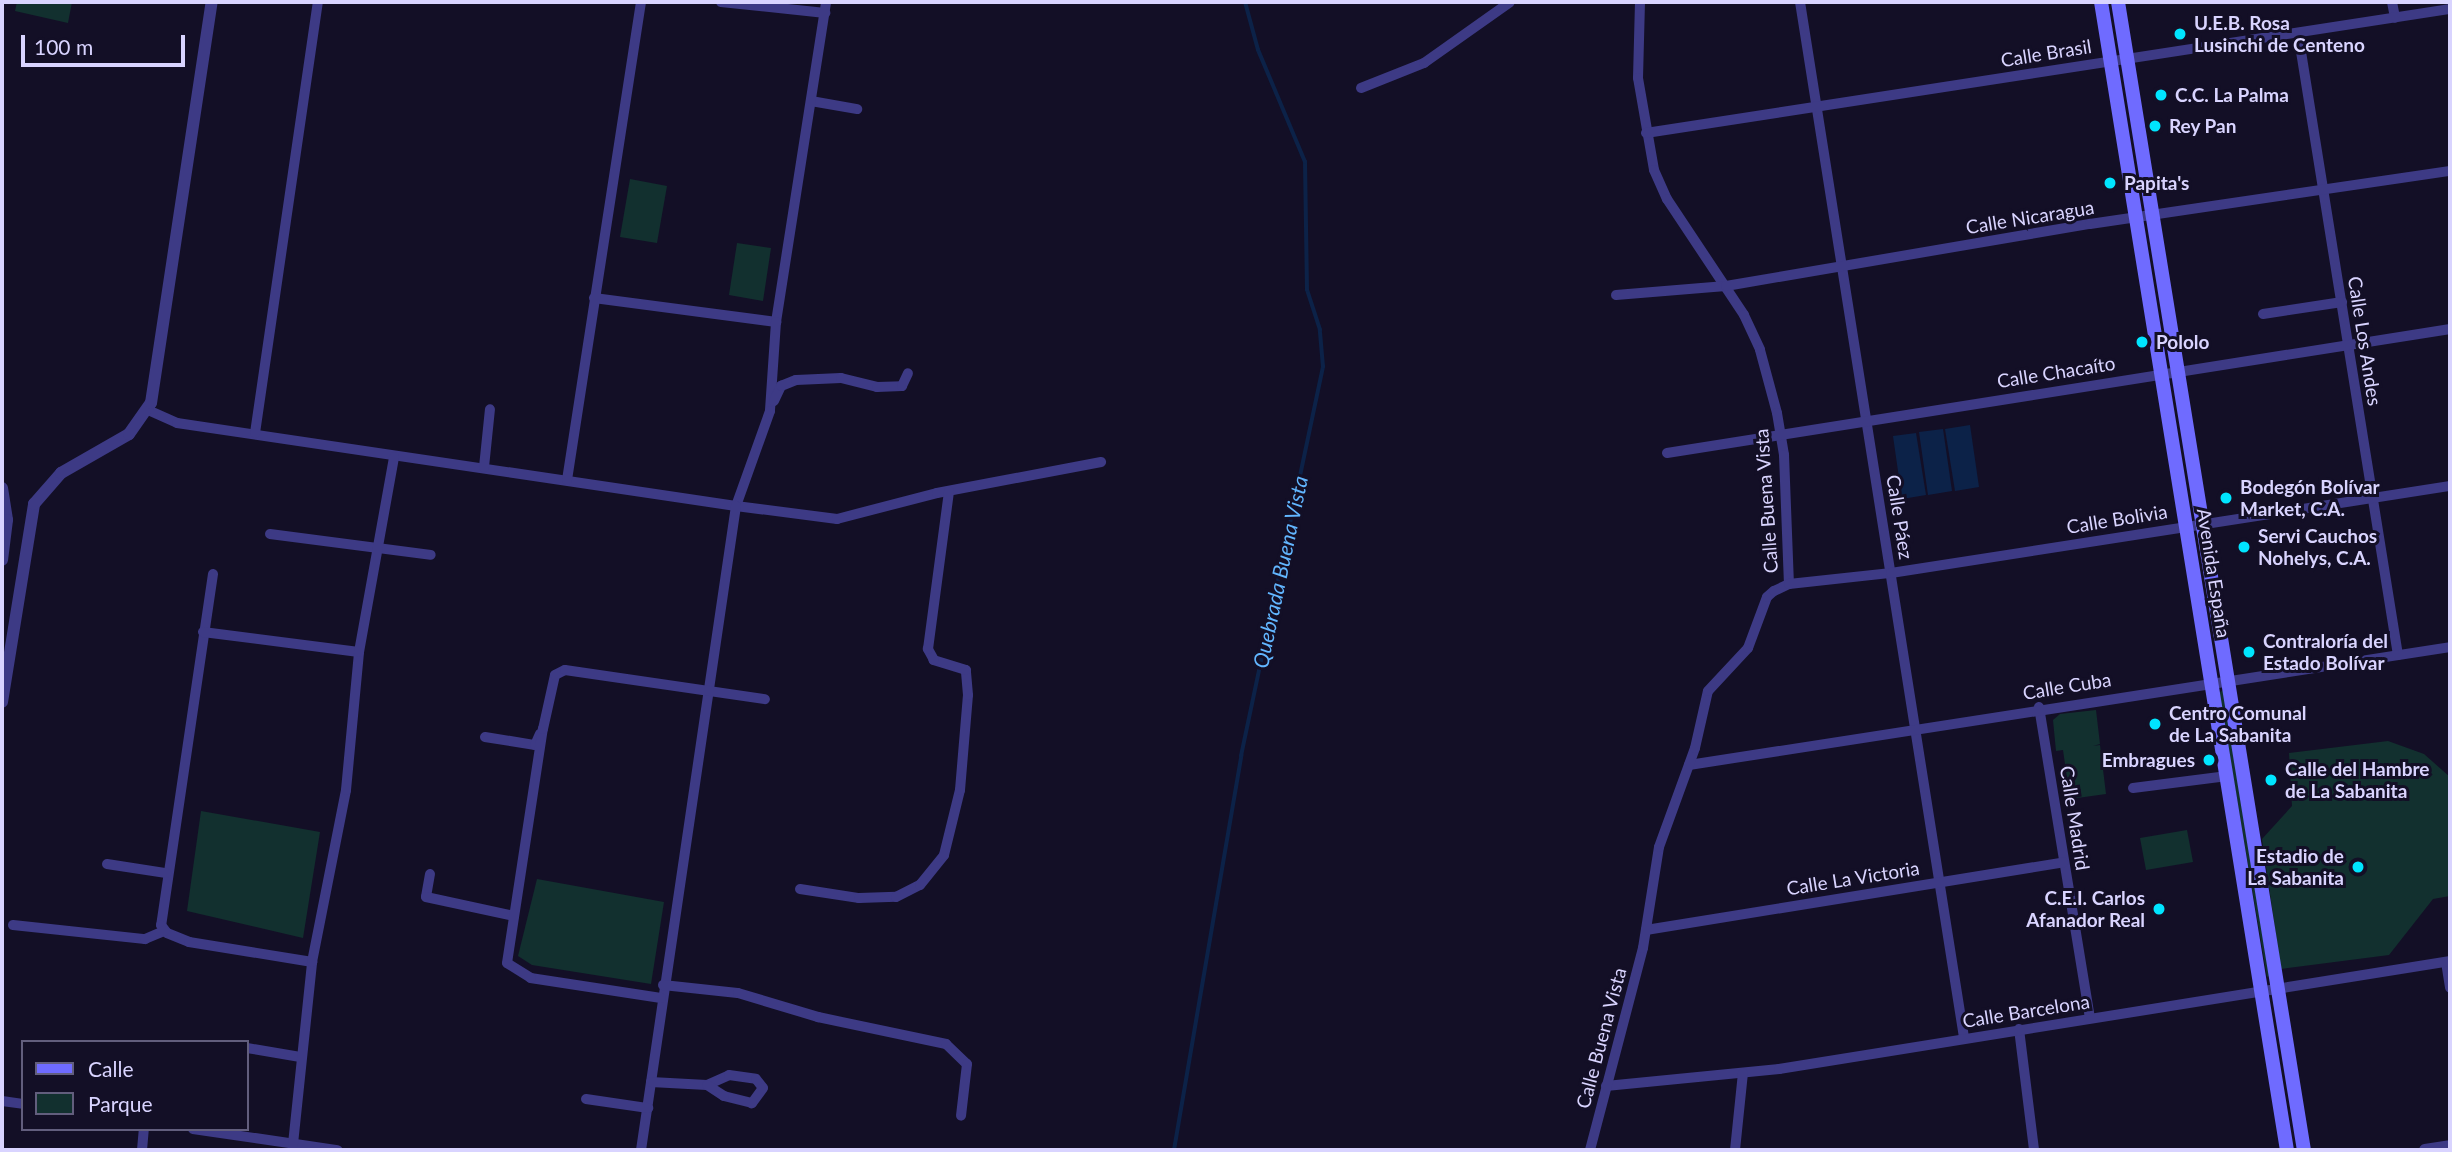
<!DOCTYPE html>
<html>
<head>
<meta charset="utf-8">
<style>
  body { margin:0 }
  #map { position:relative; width:2452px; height:1152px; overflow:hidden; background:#130f26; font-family:Lato,sans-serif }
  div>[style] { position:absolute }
  .green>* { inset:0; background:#12302f }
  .water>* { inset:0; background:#0c2248 }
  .stream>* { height:3.5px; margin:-1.75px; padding:0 1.75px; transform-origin:1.75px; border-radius:1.75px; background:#0c2248 }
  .minor>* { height:10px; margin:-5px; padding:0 5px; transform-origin:5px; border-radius:5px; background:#3d3a85 }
  .tertiary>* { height:12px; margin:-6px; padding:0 6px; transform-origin:6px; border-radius:6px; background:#3d3a85 }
  .secondary>* { height:14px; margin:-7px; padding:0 7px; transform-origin:7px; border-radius:7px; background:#6f6bff }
  .dots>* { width:19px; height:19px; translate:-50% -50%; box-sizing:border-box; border:4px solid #130f26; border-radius:50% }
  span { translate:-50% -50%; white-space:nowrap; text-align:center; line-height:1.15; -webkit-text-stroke:6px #130f26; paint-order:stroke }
  .poi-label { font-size:19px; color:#d9d4ff; font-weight:700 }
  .left { translate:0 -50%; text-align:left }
  .right { translate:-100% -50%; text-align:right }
  .street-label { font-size:19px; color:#d9d4ff }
  .water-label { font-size:21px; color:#62b6ff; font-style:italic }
  .frame { position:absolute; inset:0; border:4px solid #d9d4ff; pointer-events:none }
  .legend { position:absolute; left:21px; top:1040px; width:228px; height:91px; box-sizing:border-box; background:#130f26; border:2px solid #625e7d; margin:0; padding:9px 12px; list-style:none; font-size:21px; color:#d9d4ff }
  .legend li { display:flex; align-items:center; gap:14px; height:35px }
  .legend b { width:35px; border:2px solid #625e7d }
  .scale { position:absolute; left:21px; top:35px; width:164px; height:32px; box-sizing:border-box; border:4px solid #d9d4ff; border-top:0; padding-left:9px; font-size:21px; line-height:24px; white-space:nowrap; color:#d9d4ff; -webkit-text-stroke:5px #130f26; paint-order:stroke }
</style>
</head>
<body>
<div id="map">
  <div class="green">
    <div style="clip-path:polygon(17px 2px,72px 2px,68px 23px,15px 11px)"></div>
    <div style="clip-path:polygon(630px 179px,667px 186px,657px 243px,620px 237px)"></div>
    <div style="clip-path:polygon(737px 243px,771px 248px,763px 301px,729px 295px)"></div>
    <div style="clip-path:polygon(2223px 690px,2269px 976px,2267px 977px,2219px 693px)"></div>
    <div style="clip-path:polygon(2096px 710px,2100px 744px,2093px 746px,2100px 745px,2106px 794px,2070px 799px,2063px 750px,2056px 751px,2053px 720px,2060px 714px)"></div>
    <div style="clip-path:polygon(2388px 741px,2424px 754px,2450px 777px,2450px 896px,2433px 899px,2389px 955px,2281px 969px,2262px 839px,2292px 806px,2289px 753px)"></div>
    <div style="clip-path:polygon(201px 811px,320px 832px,303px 938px,187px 911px)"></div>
    <div style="clip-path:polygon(2187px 830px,2193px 862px,2146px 870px,2140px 838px)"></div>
    <div style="clip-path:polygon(537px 879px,664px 902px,651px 984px,532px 965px,518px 956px)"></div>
  </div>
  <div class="water">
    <div style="clip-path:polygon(1970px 425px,1979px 487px,1955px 491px,1945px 429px)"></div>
    <div style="clip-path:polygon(1943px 429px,1952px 491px,1928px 495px,1919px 432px)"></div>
    <div style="clip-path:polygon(1916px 433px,1926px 495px,1902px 499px,1893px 436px)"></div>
  </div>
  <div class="stream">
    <div style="left:1174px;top:1150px;width:400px;rotate:-80.3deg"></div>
    <div style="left:1241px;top:756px;width:398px;rotate:-78.1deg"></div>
    <div style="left:1323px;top:367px;width:37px;rotate:-95deg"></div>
    <div style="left:1320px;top:330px;width:42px;rotate:-108deg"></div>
    <div style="left:1307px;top:290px;width:128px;rotate:-90.9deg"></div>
    <div style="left:1305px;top:162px;width:121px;rotate:-112.8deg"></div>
    <div style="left:1258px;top:50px;width:50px;rotate:-105.2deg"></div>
  </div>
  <div class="minor">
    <div style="left:721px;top:2px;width:105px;rotate:6deg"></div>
    <div style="left:1640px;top:2px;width:76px;rotate:91.5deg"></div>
    <div style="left:1638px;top:78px;width:93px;rotate:80.1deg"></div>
    <div style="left:1654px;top:170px;width:32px;rotate:66deg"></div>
    <div style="left:1667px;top:199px;width:139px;rotate:56.4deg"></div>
    <div style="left:1744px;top:315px;width:38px;rotate:65deg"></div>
    <div style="left:1760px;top:350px;width:65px;rotate:74.9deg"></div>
    <div style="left:1777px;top:413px;width:43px;rotate:80.5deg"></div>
    <div style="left:1784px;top:455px;width:129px;rotate:87.8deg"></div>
    <div style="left:1800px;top:2px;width:1049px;rotate:81deg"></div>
    <div style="left:2392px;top:2px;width:16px;rotate:79deg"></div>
    <div style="left:2298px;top:33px;width:630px;rotate:80.87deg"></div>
    <div style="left:1361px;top:88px;width:68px;rotate:-21.6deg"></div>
    <div style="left:1424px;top:63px;width:105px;rotate:-35.3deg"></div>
    <div style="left:811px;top:101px;width:47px;rotate:9.9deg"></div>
    <div style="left:1646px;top:133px;width:814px;rotate:-8.77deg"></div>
    <div style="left:1616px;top:295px;width:110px;rotate:-4.7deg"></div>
    <div style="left:1726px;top:286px;width:369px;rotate:-9.7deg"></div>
    <div style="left:2090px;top:224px;width:364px;rotate:-8.4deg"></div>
    <div style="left:594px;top:298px;width:184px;rotate:7.5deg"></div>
    <div style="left:776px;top:322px;width:324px;rotate:-81.1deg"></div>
    <div style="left:2263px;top:314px;width:80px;rotate:-8.6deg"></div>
    <div style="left:776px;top:322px;width:89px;rotate:93.9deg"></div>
    <div style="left:770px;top:411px;width:101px;rotate:109.7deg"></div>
    <div style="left:736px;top:506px;width:102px;rotate:7.3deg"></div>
    <div style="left:837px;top:519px;width:103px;rotate:-14.6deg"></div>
    <div style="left:937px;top:493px;width:167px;rotate:-10.7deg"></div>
    <div style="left:774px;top:401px;width:17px;rotate:-65deg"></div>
    <div style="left:781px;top:386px;width:16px;rotate:-22deg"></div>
    <div style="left:796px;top:380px;width:45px;rotate:-2.5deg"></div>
    <div style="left:841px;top:378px;width:37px;rotate:14deg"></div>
    <div style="left:877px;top:387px;width:25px;rotate:-2deg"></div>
    <div style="left:902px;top:386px;width:14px;rotate:-65deg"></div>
    <div style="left:148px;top:410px;width:32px;rotate:24deg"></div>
    <div style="left:177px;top:423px;width:565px;rotate:8.45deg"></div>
    <div style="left:736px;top:506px;width:651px;rotate:98.39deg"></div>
    <div style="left:255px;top:433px;width:436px;rotate:-81.7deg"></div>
    <div style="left:1667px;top:453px;width:793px;rotate:-9deg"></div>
    <div style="left:484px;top:467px;width:58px;rotate:-84.1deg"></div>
    <div style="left:567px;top:480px;width:484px;rotate:-81.2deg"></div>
    <div style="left:270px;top:534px;width:162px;rotate:7.4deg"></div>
    <div style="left:213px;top:574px;width:355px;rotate:98.4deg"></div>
    <div style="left:161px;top:925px;width:10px;rotate:53deg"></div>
    <div style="left:167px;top:933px;width:24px;rotate:22deg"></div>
    <div style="left:189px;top:942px;width:125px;rotate:9.2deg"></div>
    <div style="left:203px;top:632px;width:157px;rotate:7.3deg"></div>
    <div style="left:2039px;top:707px;width:315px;rotate:80.7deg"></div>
    <div style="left:485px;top:737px;width:51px;rotate:9.1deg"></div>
    <div style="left:535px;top:745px;width:12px;rotate:-66deg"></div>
    <div style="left:1689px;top:765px;width:770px;rotate:-8.81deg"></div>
    <div style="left:2133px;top:788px;width:95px;rotate:-7.3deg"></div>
    <div style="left:107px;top:864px;width:60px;rotate:8.7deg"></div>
    <div style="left:430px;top:874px;width:23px;rotate:100deg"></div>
    <div style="left:426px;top:897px;width:90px;rotate:12.2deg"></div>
    <div style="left:800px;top:889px;width:60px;rotate:8.7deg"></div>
    <div style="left:859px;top:898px;width:37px;rotate:-2deg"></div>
    <div style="left:896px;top:897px;width:27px;rotate:-27deg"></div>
    <div style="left:920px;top:885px;width:38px;rotate:-51deg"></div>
    <div style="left:944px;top:855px;width:67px;rotate:-76.2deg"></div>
    <div style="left:960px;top:790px;width:95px;rotate:-85.2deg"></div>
    <div style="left:968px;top:695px;width:25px;rotate:-95deg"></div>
    <div style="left:966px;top:670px;width:34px;rotate:-163deg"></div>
    <div style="left:934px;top:660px;width:13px;rotate:-119deg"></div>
    <div style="left:928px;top:649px;width:159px;rotate:-82.4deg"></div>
    <div style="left:13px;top:925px;width:133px;rotate:6.1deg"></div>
    <div style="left:145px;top:939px;width:21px;rotate:-23deg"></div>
    <div style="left:1646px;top:930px;width:423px;rotate:-9.2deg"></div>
    <div style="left:2446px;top:962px;width:26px;rotate:81deg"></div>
    <div style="left:663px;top:985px;width:75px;rotate:6.1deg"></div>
    <div style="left:738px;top:993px;width:84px;rotate:16.7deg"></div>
    <div style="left:818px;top:1017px;width:131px;rotate:11.9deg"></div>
    <div style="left:946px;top:1044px;width:29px;rotate:44deg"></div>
    <div style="left:967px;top:1064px;width:52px;rotate:96.6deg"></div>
    <div style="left:661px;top:998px;width:132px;rotate:-171.3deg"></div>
    <div style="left:531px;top:978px;width:28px;rotate:-148deg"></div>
    <div style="left:507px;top:963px;width:237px;rotate:-81.3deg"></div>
    <div style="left:543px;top:729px;width:55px;rotate:-77.5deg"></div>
    <div style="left:555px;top:675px;width:11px;rotate:-27deg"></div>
    <div style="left:565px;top:670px;width:202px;rotate:8.3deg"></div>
    <div style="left:2019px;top:1029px;width:122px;rotate:82.9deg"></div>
    <div style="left:247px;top:1048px;width:54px;rotate:9.6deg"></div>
    <div style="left:651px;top:1082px;width:56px;rotate:3.1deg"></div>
    <div style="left:707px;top:1085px;width:24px;rotate:-24deg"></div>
    <div style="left:729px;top:1075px;width:27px;rotate:8deg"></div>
    <div style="left:756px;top:1079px;width:11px;rotate:52deg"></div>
    <div style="left:763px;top:1088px;width:19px;rotate:126deg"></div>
    <div style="left:752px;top:1103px;width:29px;rotate:-166deg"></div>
    <div style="left:724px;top:1096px;width:20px;rotate:-147deg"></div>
    <div style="left:1606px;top:1086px;width:174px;rotate:-5.6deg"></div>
    <div style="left:1779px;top:1069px;width:680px;rotate:-9.14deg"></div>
    <div style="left:586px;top:1099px;width:63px;rotate:8.3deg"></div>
    <div style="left:2px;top:1101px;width:21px;rotate:8deg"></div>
    <div style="left:193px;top:1129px;width:146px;rotate:8.3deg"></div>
    <div style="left:293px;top:1144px;width:183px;rotate:-84deg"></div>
    <div style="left:312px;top:962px;width:175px;rotate:-78.8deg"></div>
    <div style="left:346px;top:790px;width:139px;rotate:-84.6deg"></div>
    <div style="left:359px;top:652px;width:198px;rotate:-79.8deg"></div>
    <div style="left:142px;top:1150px;width:21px;rotate:-85deg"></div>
    <div style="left:1590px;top:1150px;width:209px;rotate:-75.3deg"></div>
    <div style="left:1643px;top:948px;width:102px;rotate:-81deg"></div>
    <div style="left:1659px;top:847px;width:105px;rotate:-70deg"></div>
    <div style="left:1695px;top:748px;width:58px;rotate:-77.2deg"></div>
    <div style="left:1708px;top:691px;width:59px;rotate:-47.1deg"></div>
    <div style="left:1748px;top:648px;width:54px;rotate:-69.6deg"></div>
    <div style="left:1767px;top:597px;width:9px;rotate:-41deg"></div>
    <div style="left:1774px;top:591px;width:17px;rotate:-25deg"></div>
    <div style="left:1789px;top:584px;width:103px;rotate:-6.2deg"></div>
    <div style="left:1891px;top:573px;width:566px;rotate:-8.85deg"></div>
    <div style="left:1735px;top:1150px;width:77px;rotate:-84.1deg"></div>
  </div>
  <div class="tertiary">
    <div style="left:2px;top:488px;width:32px;rotate:81deg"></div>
    <div style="left:7px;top:520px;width:40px;rotate:97.1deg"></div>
    <div style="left:2px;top:702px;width:201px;rotate:-80.8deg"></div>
    <div style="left:34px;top:504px;width:41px;rotate:-48.9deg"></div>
    <div style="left:61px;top:473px;width:78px;rotate:-29.8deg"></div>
    <div style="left:129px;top:434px;width:38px;rotate:-55deg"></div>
    <div style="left:151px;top:403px;width:406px;rotate:-81.4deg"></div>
    <div style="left:2425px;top:1150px;width:25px;rotate:-9deg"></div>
  </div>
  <div class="secondary">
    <div style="left:2101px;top:2px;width:1163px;rotate:80.8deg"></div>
    <div style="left:2118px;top:2px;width:1163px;rotate:80.8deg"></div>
  </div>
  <div class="dots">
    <div style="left:2180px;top:34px;background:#00e5ff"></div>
    <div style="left:2161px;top:95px;background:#00e5ff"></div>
    <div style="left:2155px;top:126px;background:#00e5ff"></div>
    <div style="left:2110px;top:183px;background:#00e5ff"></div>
    <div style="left:2142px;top:342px;background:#00e5ff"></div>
    <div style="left:2226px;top:498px;background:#00e5ff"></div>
    <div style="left:2244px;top:547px;background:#00e5ff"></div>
    <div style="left:2249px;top:652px;background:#00e5ff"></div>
    <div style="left:2155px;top:724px;background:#00e5ff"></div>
    <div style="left:2209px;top:760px;background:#00e5ff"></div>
    <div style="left:2271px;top:780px;background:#00e5ff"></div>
    <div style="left:2358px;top:867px;background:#00e5ff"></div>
    <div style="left:2159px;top:909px;background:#00e5ff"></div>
  </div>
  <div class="poi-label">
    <span class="left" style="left:2194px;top:34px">U.E.B. Rosa<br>Lusinchi de Centeno</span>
    <span class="left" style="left:2175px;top:95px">C.C. La Palma</span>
    <span class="left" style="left:2169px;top:126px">Rey Pan</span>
    <span class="left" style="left:2124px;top:183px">Papita's</span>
    <span class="left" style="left:2156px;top:342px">Pololo</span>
    <span class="left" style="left:2240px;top:498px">Bodegón Bolívar<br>Market, C.A.</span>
    <span class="left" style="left:2258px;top:547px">Servi Cauchos<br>Nohelys, C.A.</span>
    <span class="left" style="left:2263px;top:652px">Contraloría del<br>Estado Bolívar</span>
    <span class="left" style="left:2169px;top:724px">Centro Comunal<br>de La Sabanita</span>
    <span class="right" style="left:2195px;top:760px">Embragues</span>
    <span class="left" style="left:2285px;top:780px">Calle del Hambre<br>de La Sabanita</span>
    <span class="right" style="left:2344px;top:867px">Estadio de<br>La Sabanita</span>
    <span class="right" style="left:2145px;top:909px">C.E.I. Carlos<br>Afanador Real</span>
  </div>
  <div class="street-label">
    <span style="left:2046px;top:53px;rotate:-9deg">Calle Brasil</span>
    <span style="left:2030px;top:217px;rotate:-9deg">Calle Nicaragua</span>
    <span style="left:2365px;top:341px;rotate:81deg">Calle Los Andes</span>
    <span style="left:2056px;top:372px;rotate:-9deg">Calle Chacaíto</span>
    <span style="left:1766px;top:501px;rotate:-94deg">Calle Buena Vista</span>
    <span style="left:1900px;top:517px;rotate:81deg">Calle Páez</span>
    <span style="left:2117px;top:519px;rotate:-9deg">Calle Bolivia</span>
    <span style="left:2214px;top:573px;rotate:81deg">Avenida España</span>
    <span style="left:2067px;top:686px;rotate:-9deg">Calle Cuba</span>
    <span style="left:2075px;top:818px;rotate:81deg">Calle Madrid</span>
    <span style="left:1853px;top:878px;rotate:-9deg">Calle La Victoria</span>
    <span style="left:2026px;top:1011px;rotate:-9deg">Calle Barcelona</span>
    <span style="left:1601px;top:1038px;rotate:-75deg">Calle Buena Vista</span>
  </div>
  <div class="water-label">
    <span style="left:1280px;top:572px;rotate:-78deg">Quebrada Buena Vista</span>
  </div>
  <div class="frame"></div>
  <ul class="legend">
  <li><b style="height:9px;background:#6f6bff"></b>Calle</li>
  <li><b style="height:19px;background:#12302f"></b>Parque</li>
  </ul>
  <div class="scale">100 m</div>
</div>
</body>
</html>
